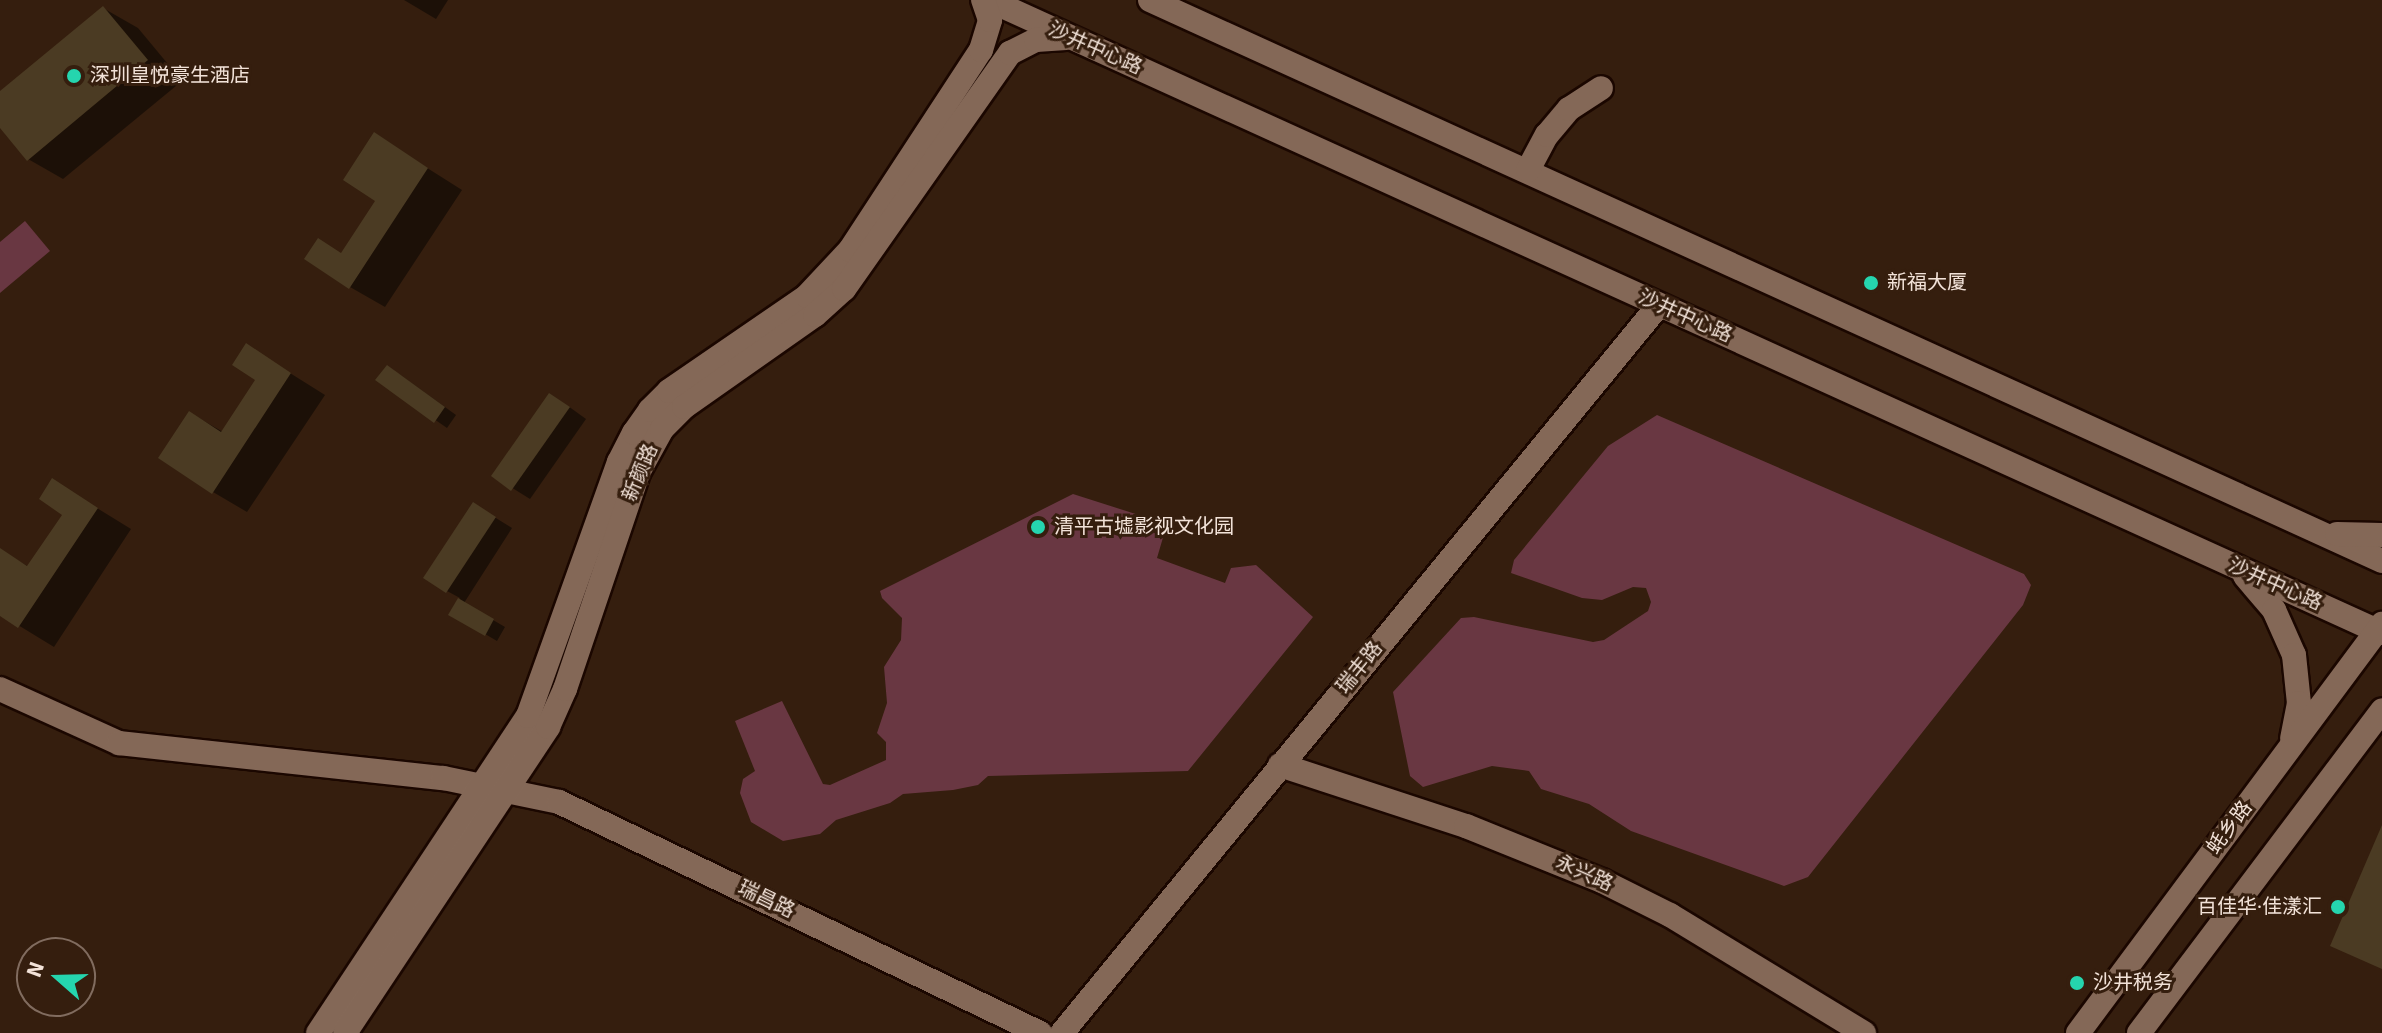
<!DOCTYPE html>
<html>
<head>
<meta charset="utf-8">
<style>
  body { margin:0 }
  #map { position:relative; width:2382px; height:1033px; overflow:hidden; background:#351e0e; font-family:"Source Sans 3","Noto Sans SC",sans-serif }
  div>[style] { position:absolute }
  .water>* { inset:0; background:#693742 }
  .shadow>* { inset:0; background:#0007 }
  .building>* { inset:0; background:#4b3b23 }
  .roads { filter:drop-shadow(2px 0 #1b0700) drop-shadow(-2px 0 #1b0700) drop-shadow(0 2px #1b0700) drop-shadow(0 -2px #1b0700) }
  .minor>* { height:24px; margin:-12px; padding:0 12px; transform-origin:12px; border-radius:12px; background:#846857 }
  .dots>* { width:22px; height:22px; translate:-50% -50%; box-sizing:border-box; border:4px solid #351e0e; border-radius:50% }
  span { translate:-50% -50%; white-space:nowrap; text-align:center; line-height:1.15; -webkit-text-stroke:6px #351e0e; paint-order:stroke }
  .street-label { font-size:20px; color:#f2e2d8 }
  .poi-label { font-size:20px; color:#f2e2d8 }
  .left { translate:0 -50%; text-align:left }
  .right { translate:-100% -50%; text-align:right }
  .north { position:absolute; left:16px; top:937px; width:80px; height:80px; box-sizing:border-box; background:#351e0e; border:2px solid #816c5f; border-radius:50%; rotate:290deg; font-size:22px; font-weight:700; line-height:32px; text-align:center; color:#f2e2d8 }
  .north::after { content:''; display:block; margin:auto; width:28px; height:36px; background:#25d5ae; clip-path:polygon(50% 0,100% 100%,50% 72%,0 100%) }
</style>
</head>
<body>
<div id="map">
  <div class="water">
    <div style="clip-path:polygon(25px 221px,50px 251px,0 293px,0 242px)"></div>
    <div style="clip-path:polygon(1657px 415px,2024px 574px,2031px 585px,2023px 605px,1808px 877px,1784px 886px,1631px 831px,1589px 804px,1541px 789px,1529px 771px,1492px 766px,1423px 787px,1410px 776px,1393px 692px,1461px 618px,1474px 617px,1593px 642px,1604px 640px,1648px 611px,1651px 602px,1646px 588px,1633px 587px,1602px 600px,1582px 598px,1511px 573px,1514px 560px,1608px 446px)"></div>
    <div style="clip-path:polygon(1073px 494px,1167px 524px,1157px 558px,1225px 583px,1231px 568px,1256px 565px,1313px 617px,1188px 771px,988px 776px,978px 785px,953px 790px,903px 794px,890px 803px,836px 820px,820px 834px,783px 841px,751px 822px,740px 793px,743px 779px,755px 771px,735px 721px,782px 701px,823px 784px,830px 785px,886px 760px,886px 742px,877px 733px,887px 703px,884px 667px,901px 640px,902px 618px,882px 598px,880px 591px)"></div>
  </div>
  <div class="shadow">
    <div style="clip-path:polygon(404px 0,448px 0,436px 19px)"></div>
    <div style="clip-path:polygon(103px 8px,138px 28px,182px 81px,63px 179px,28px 159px,0 125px,0 94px)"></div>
    <div style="clip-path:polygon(375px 135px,462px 190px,385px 307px,350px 287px,378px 200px)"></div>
    <div style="clip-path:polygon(247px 346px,325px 395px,247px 512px,213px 492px,190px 413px,223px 432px,258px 380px)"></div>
    <div style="clip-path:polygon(399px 374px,456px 415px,447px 428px,378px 380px)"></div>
    <div style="clip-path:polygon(568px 406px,586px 419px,530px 499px,493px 476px)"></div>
    <div style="clip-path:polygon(53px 481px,131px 529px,54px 647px,0 614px,0 550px,29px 567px,64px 514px)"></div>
    <div style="clip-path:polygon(491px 515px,512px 528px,464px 603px,505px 627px,497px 641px,451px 614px,460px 598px,447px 591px)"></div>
  </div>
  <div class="building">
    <div style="clip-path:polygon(103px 6px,148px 60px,27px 161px,0 128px,0 91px)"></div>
    <div style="clip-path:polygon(374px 132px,428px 168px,349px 289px,304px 259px,318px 238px,341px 253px,375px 201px,343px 180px)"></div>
    <div style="clip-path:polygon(246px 343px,291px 373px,212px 494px,158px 458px,189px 411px,221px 432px,255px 380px,232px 365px)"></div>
    <div style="clip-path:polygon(387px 365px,445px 407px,434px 423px,375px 380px)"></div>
    <div style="clip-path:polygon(549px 393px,570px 407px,511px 491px,491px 476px)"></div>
    <div style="clip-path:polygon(52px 478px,98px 508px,18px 628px,0 616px,0 548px,27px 566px,62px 515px,39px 499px)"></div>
    <div style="clip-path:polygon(473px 502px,496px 517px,446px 593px,423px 578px)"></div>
    <div style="clip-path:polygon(458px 598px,494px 619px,485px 636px,448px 615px)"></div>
    <div style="clip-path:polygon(2382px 825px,2382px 969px,2330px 946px)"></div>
  </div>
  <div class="roads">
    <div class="minor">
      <div style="left:989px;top:0;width:1530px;rotate:24.44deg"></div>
      <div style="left:1150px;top:0;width:1354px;rotate:24.48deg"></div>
      <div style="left:1528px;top:170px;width:40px;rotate:-62deg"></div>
      <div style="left:1547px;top:135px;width:34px;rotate:-50deg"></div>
      <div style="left:1569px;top:109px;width:38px;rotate:-33deg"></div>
      <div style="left:2337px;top:534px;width:45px;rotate:1.3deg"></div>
      <div style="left:2245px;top:576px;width:45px;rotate:49.5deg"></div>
      <div style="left:2274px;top:610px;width:49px;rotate:66deg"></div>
      <div style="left:2294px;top:655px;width:48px;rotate:84.1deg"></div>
      <div style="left:2299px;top:703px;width:36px;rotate:101deg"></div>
      <div style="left:0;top:689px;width:131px;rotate:24.4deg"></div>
      <div style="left:119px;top:743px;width:326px;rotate:6.2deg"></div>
      <div style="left:443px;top:778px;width:118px;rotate:11.7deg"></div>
      <div style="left:559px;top:802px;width:534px;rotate:25.65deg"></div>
      <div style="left:1280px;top:765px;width:196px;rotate:18.2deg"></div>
      <div style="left:1466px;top:826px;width:147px;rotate:22deg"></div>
      <div style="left:1602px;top:881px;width:76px;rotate:26.6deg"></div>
      <div style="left:1670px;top:915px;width:227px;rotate:31.3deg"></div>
      <div style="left:318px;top:1033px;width:380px;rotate:-56.5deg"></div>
      <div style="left:528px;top:716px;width:270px;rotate:-70.3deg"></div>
      <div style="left:619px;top:462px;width:33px;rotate:-63deg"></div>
      <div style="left:634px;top:433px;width:28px;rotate:-55deg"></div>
      <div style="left:650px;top:410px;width:27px;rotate:-45deg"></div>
      <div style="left:669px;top:391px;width:168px;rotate:-34.5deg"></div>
      <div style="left:807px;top:296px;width:63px;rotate:-46.9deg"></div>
      <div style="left:850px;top:250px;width:239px;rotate:-56.8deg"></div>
      <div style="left:981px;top:50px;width:31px;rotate:-73deg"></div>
      <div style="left:990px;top:20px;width:21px;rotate:-109deg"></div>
      <div style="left:345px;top:1033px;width:367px;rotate:-56.4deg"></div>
      <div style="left:548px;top:727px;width:42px;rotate:-65.9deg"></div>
      <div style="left:565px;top:689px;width:230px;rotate:-71.3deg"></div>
      <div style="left:639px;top:471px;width:48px;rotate:-61.3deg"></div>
      <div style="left:662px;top:429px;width:31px;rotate:-45deg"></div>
      <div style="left:684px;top:407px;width:160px;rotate:-35.1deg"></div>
      <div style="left:815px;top:315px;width:39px;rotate:-42deg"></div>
      <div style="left:844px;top:289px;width:289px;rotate:-54.9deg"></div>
      <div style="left:1010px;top:53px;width:29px;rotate:-27deg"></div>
      <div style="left:1036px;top:40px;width:30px;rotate:-4deg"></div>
      <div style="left:1062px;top:1033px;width:941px;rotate:-50.65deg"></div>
      <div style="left:2078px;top:1033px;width:510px;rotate:-53.38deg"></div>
      <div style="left:2139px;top:1033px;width:404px;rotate:-53deg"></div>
    </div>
  </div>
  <div class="dots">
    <div style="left:74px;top:76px;background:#25d5ae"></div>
    <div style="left:1871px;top:283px;background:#25d5ae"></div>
    <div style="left:1038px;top:527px;background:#25d5ae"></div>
    <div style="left:2338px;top:907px;background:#25d5ae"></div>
    <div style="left:2077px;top:983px;background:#25d5ae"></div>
  </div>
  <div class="street-label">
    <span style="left:1095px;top:49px;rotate:24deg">沙井中心路</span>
    <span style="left:1685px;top:317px;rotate:24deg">沙井中心路</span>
    <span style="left:641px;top:473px;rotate:-67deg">新颜路</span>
    <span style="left:2275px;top:585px;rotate:24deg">沙井中心路</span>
    <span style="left:1360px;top:668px;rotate:-51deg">瑞丰路</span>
    <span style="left:2230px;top:828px;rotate:-53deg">蚝乡路</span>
    <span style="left:1584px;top:874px;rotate:24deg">永兴路</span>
    <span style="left:766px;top:900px;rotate:26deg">瑞昌路</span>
  </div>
  <div class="poi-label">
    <span class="left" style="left:90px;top:76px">深圳皇悦豪生酒店</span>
    <span class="left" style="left:1887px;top:283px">新福大厦</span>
    <span class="left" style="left:1054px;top:527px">清平古墟影视文化园</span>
    <span class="right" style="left:2322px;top:907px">百佳华·佳漾汇</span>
    <span class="left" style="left:2093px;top:983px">沙井税务</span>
  </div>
  <div class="north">N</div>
</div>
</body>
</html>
